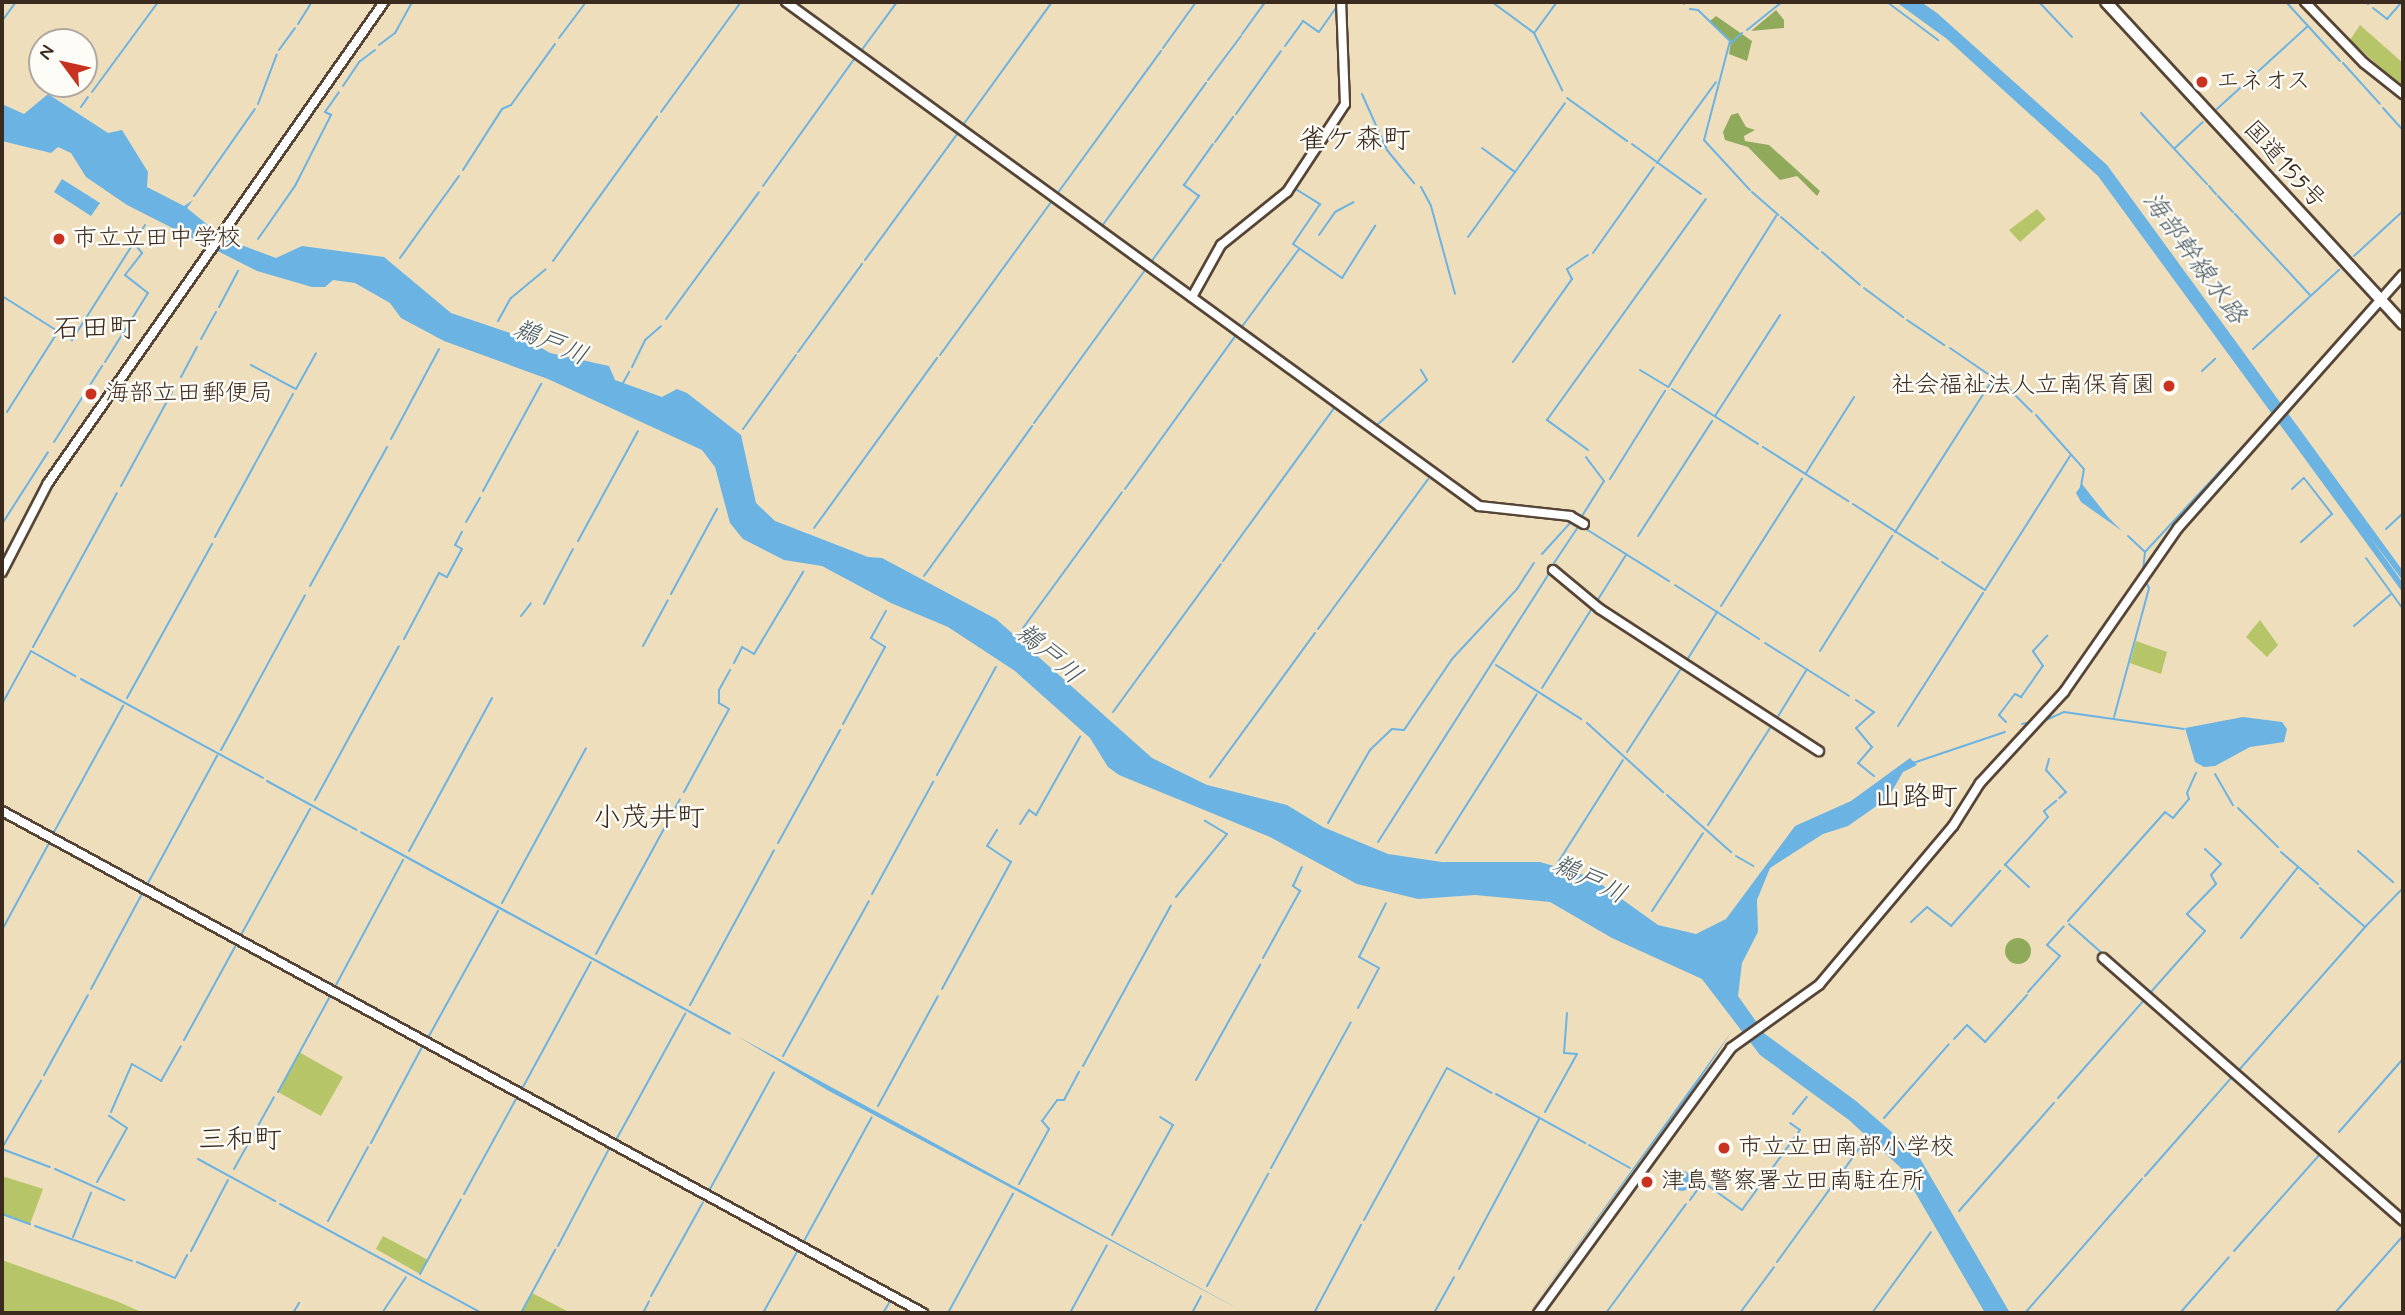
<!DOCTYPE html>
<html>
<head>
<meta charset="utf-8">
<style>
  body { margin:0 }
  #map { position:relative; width:2405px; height:1315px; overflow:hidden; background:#efdebc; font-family:Mynerve,"Klee One",sans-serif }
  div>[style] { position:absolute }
  .green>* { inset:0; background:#b6c567 }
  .forest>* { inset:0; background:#90aa5c }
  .round { border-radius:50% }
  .water>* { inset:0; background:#6ab3e2 }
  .stream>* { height:2px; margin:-1px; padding:0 1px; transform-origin:1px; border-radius:1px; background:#6ab3e2 }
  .roads { filter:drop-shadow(2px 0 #564536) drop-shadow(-2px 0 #564536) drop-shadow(0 2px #564536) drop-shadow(0 -2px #564536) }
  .secondary>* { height:8px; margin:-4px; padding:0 4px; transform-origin:4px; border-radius:4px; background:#fff }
  .highway>* { height:10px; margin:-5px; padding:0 5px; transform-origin:5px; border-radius:5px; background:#fff }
  .dots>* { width:19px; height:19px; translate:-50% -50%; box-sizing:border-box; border:4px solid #fdfcf7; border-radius:50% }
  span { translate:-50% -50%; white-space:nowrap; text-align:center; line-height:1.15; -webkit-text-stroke:5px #fdfcf7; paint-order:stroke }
  .poi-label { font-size:24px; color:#3b2a1e }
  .left { translate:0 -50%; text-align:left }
  .right { translate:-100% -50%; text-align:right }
  .street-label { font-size:24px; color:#3b2a1e }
  .water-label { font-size:26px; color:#4b5a63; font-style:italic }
  .quarter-label { font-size:28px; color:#3b2a1e }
  .frame { position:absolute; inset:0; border:4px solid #3b2a1e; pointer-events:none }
  .north { position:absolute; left:28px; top:28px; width:70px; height:70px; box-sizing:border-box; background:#fdfcf7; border:2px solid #afa8a0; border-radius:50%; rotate:303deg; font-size:19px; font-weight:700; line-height:28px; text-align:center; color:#3b2a1e }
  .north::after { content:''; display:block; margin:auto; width:24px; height:32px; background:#c8321e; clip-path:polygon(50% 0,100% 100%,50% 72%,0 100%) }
</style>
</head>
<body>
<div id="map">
  <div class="green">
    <div style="clip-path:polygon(2360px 25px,2403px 63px,2403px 88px,2350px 40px)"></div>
    <div style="clip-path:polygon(2037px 209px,2046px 219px,2020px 242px,2009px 230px)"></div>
    <div style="clip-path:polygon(2260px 620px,2278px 645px,2267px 657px,2246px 637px)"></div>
    <div style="clip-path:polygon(2136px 641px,2167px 652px,2161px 674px,2130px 663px)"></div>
    <div style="clip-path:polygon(299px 1052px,343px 1077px,321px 1116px,278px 1092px)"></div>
    <div style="clip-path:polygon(2px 1176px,43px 1189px,30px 1224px,2px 1214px)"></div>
    <div style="clip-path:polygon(383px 1236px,428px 1260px,420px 1274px,376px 1249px)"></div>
    <div style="clip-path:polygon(2px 1260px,116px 1301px,144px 1313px,2px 1313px)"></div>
    <div style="clip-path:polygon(532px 1293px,571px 1313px,521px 1313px)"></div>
  </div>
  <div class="forest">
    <div style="clip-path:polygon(1776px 10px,1784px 20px,1784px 28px,1751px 31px)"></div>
    <div style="clip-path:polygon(1716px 16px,1752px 41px,1747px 61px,1729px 54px,1731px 41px,1710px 21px)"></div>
    <div style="clip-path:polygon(1738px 113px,1746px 127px,1755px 130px,1744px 136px,1745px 141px,1769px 145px,1820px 191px,1817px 196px,1797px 176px,1780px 180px,1748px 147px,1725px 140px,1723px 132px,1731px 115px)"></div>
    <div class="round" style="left:2005px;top:938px;width:26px;height:26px"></div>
  </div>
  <div class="water">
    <div style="clip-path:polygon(1896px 2px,1921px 2px,1937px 13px,2107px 165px,2403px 571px,2403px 581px,2367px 533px,2403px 583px,2403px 593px,2098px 176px,1947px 39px)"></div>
    <div style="clip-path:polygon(48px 94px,108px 133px,122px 130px,148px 172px,147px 187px,184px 206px,193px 200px,187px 208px,225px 239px,276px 258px,302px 246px,384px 257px,451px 313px,525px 338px,550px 353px,609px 366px,615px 380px,662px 397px,677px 389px,687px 393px,741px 435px,756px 503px,775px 521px,868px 557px,882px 558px,996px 619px,1152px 758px,1207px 785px,1287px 805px,1323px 827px,1388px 854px,1442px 862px,1540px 862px,1591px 877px,1658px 925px,1696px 934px,1726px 919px,1795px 826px,1851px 801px,1910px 758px,1917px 765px,1903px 772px,1888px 798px,1848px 826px,1823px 834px,1770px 868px,1757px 900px,1758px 932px,1742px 963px,1738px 996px,1765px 1034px,1856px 1101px,1918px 1155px,2010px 1313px,1985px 1313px,1901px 1168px,1849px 1120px,1760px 1055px,1702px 979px,1612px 938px,1550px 902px,1475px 895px,1418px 899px,1357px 884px,1270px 837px,1119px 775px,1108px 767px,1090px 738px,1015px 671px,948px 627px,891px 603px,822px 566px,784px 560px,743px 539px,730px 523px,715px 467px,702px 450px,548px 379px,444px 341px,401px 318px,390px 303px,355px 283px,333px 280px,325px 287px,312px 287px,257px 271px,127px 205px,86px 177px,71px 153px,58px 147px,51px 153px,2px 141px,2px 104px,24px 114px)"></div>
    <div style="clip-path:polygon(62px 179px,100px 203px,91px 216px,54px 192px)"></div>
    <div style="clip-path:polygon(2082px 484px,2108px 517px,2122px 531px,2081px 502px,2076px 493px)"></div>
    <div style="clip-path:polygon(2243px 717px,2282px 722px,2287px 729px,2284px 742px,2250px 747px,2215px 766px,2204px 767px,2195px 762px,2185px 728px)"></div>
    <div style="clip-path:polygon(361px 831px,731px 1033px,730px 1035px,360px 833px)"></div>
    <div style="clip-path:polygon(1732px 1031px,1696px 1085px,1528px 1313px,1636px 1164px)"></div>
    <div style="clip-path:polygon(737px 1036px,925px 1138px,1246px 1313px,829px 1091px)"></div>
    <div class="round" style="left:1672px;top:1171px;width:20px;height:20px"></div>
  </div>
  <div class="stream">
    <div style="left:1346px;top:2px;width:3px;rotate:72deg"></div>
    <div style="left:1492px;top:2px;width:52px;rotate:36.4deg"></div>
    <div style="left:1534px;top:33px;width:64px;rotate:63.8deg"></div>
    <div style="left:1683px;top:2px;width:2px;rotate:63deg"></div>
    <div style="left:1887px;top:2px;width:64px;rotate:36.7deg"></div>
    <div style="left:2039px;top:2px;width:48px;rotate:46.7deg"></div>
    <div style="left:2286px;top:2px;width:80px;rotate:47.5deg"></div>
    <div style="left:2366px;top:2px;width:3px;rotate:45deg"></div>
    <div style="left:2373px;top:8px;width:18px;rotate:38deg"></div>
    <div style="left:2387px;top:19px;width:23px;rotate:-49deg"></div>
    <div style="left:1690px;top:9px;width:8px;rotate:7deg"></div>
    <div style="left:1698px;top:10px;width:45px;rotate:44.1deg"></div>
    <div style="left:1730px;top:41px;width:102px;rotate:104.7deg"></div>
    <div style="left:1704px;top:140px;width:68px;rotate:47.4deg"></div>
    <div style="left:2px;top:21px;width:24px;rotate:-54deg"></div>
    <div style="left:298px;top:24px;width:26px;rotate:-58deg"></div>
    <div style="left:1747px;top:30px;width:45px;rotate:-38.7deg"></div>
    <div style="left:1535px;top:32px;width:37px;rotate:-54deg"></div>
    <div style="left:1242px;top:34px;width:39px;rotate:-54deg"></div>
    <div style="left:559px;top:38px;width:45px;rotate:-53.1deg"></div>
    <div style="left:1731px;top:43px;width:15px;rotate:-42deg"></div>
    <div style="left:379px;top:45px;width:20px;rotate:-37deg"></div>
    <div style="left:395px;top:33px;width:35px;rotate:-61deg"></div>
    <div style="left:1285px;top:46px;width:31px;rotate:-54deg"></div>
    <div style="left:1303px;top:21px;width:19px;rotate:35deg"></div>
    <div style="left:1319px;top:32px;width:29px;rotate:-55deg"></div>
    <div style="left:1163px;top:48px;width:57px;rotate:-54.3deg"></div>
    <div style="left:279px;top:50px;width:27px;rotate:-54deg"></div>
    <div style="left:861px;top:51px;width:61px;rotate:-53.7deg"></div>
    <div style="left:2343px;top:63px;width:55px;rotate:47.9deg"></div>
    <div style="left:1208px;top:80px;width:55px;rotate:-53.1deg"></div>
    <div style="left:343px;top:86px;width:29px;rotate:-56deg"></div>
    <div style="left:359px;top:62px;width:20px;rotate:-37deg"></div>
    <div style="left:92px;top:92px;width:112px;rotate:-53.7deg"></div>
    <div style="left:1362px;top:94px;width:61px;rotate:65.9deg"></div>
    <div style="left:1387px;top:150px;width:43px;rotate:50.7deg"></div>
    <div style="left:1567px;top:98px;width:74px;rotate:35.6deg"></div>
    <div style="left:258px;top:104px;width:53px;rotate:-69.2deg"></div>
    <div style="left:81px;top:107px;width:12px;rotate:-55deg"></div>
    <div style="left:2383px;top:108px;width:30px;rotate:48deg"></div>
    <div style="left:2217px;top:109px;width:123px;rotate:-42.4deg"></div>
    <div style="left:661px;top:112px;width:136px;rotate:-54deg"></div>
    <div style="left:2141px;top:113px;width:97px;rotate:47.1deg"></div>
    <div style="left:1236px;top:114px;width:77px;rotate:-54.5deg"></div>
    <div style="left:963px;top:125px;width:152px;rotate:-54.1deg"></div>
    <div style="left:1215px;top:142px;width:31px;rotate:-54deg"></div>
    <div style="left:1632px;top:144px;width:85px;rotate:35.9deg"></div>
    <div style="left:1482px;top:148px;width:41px;rotate:36deg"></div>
    <div style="left:2175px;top:148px;width:38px;rotate:-43deg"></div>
    <div style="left:1657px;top:163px;width:100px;rotate:-53.9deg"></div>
    <div style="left:463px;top:170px;width:72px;rotate:-57.4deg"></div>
    <div style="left:502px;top:109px;width:10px;rotate:-24deg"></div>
    <div style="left:511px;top:105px;width:75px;rotate:-54.2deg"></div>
    <div style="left:1010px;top:170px;width:105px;rotate:36.1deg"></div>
    <div style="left:763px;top:186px;width:158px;rotate:-54.3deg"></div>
    <div style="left:2209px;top:186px;width:11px;rotate:49deg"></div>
    <div style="left:1421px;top:187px;width:21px;rotate:62deg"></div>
    <div style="left:1431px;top:206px;width:91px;rotate:74.7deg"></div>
    <div style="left:1294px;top:188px;width:31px;rotate:32deg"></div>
    <div style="left:1320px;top:204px;width:48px;rotate:124deg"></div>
    <div style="left:1293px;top:244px;width:60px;rotate:34.8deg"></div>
    <div style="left:1342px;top:278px;width:62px;rotate:-57.6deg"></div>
    <div style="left:1752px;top:192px;width:35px;rotate:41deg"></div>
    <div style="left:1057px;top:194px;width:177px;rotate:-54deg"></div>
    <div style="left:194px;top:196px;width:106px;rotate:-55deg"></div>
    <div style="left:2218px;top:196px;width:22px;rotate:47deg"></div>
    <div style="left:2235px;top:214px;width:110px;rotate:47.2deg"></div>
    <div style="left:1781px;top:217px;width:49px;rotate:40.9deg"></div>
    <div style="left:1102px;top:226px;width:177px;rotate:-54deg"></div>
    <div style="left:1319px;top:235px;width:28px;rotate:-55deg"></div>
    <div style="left:1335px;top:212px;width:21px;rotate:-28deg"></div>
    <div style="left:1468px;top:237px;width:165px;rotate:-54.1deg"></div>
    <div style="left:1103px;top:238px;width:64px;rotate:36.2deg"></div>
    <div style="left:258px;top:239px;width:65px;rotate:-55.1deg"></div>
    <div style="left:295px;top:186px;width:80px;rotate:-63.1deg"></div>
    <div style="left:331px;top:115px;width:7px;rotate:-153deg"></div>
    <div style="left:325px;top:112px;width:24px;rotate:-55deg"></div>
    <div style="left:1822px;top:252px;width:50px;rotate:41deg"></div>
    <div style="left:1593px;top:253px;width:105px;rotate:-54.7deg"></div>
    <div style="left:2354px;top:256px;width:67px;rotate:-42.6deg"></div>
    <div style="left:400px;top:258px;width:101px;rotate:-54.3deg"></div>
    <div style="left:865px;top:260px;width:157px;rotate:-53.8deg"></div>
    <div style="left:553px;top:261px;width:178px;rotate:-54.2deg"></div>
    <div style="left:1151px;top:262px;width:82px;rotate:-54deg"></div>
    <div style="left:1199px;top:196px;width:19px;rotate:-144deg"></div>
    <div style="left:1184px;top:185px;width:50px;rotate:-54.7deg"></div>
    <div style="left:1864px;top:288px;width:49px;rotate:36.6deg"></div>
    <div style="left:2px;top:296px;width:83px;rotate:32.2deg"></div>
    <div style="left:72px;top:340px;width:136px;rotate:-57.6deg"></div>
    <div style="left:1193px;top:305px;width:108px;rotate:35.2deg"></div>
    <div style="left:219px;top:307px;width:41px;rotate:-62.2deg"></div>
    <div style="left:666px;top:319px;width:157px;rotate:-53.8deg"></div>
    <div style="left:1907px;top:320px;width:45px;rotate:34deg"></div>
    <div style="left:498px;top:321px;width:26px;rotate:-61deg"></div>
    <div style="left:511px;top:298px;width:45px;rotate:-39.6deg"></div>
    <div style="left:1241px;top:328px;width:98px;rotate:-53.7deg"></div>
    <div style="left:201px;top:339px;width:31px;rotate:-61deg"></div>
    <div style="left:1950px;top:348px;width:69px;rotate:34.4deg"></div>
    <div style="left:2007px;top:387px;width:35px;rotate:45deg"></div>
    <div style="left:2253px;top:349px;width:117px;rotate:-42.6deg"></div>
    <div style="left:798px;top:352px;width:109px;rotate:-54deg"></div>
    <div style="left:940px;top:355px;width:190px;rotate:-54deg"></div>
    <div style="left:105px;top:362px;width:81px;rotate:-58.1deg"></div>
    <div style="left:148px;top:293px;width:29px;rotate:-142deg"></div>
    <div style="left:125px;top:275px;width:28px;rotate:-52deg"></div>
    <div style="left:142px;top:253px;width:13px;rotate:-129deg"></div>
    <div style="left:1513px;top:362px;width:102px;rotate:-54.6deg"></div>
    <div style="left:1572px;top:279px;width:11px;rotate:-117deg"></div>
    <div style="left:1567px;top:269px;width:25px;rotate:-34deg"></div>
    <div style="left:251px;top:365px;width:51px;rotate:28.1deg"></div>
    <div style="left:296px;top:389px;width:41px;rotate:-60.9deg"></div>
    <div style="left:632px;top:367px;width:30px;rotate:-64deg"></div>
    <div style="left:645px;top:340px;width:21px;rotate:-41deg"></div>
    <div style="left:1640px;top:370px;width:33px;rotate:31deg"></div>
    <div style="left:2202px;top:371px;width:18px;rotate:-43deg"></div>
    <div style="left:1287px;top:372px;width:115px;rotate:35.8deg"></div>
    <div style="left:181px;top:377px;width:34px;rotate:-62deg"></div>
    <div style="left:623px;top:383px;width:13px;rotate:-61deg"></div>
    <div style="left:1669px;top:386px;width:201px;rotate:-57.8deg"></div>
    <div style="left:1672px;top:389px;width:102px;rotate:32.6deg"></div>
    <div style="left:7px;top:412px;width:90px;rotate:-57.7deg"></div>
    <div style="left:2036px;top:415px;width:72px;rotate:48.4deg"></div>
    <div style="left:2084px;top:469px;width:17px;rotate:100deg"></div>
    <div style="left:1715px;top:416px;width:120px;rotate:-57.2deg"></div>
    <div style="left:2px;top:420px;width:1px;rotate:-90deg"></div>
    <div style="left:1034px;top:423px;width:190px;rotate:-54deg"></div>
    <div style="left:1377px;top:425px;width:67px;rotate:-42deg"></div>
    <div style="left:1427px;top:380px;width:12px;rotate:-121deg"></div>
    <div style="left:743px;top:429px;width:91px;rotate:-54.4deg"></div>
    <div style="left:391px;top:439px;width:102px;rotate:-61.9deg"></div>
    <div style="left:54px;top:442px;width:90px;rotate:-57.7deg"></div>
    <div style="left:1386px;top:444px;width:106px;rotate:36.5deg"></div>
    <div style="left:1763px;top:447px;width:101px;rotate:32.4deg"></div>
    <div style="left:1588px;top:450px;width:51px;rotate:-143.8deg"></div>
    <div style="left:1547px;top:420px;width:272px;rotate:-54.3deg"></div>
    <div style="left:1806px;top:473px;width:90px;rotate:-57.7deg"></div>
    <div style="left:1610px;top:479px;width:104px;rotate:-58deg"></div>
    <div style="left:121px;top:486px;width:107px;rotate:-61.5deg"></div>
    <div style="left:1125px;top:489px;width:190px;rotate:-54.2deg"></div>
    <div style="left:2292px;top:489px;width:16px;rotate:-43deg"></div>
    <div style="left:2304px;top:478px;width:46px;rotate:52.1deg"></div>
    <div style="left:2332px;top:514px;width:42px;rotate:137.9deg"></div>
    <div style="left:483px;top:491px;width:122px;rotate:-61.5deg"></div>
    <div style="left:1853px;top:504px;width:101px;rotate:32.9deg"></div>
    <div style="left:1576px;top:514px;width:6px;rotate:18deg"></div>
    <div style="left:1582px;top:516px;width:41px;rotate:-57.8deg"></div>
    <div style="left:1604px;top:481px;width:30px;rotate:-127deg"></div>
    <div style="left:466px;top:522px;width:28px;rotate:-60deg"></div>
    <div style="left:2px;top:524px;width:85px;rotate:-57.4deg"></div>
    <div style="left:814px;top:528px;width:210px;rotate:-54.1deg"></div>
    <div style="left:1586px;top:529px;width:98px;rotate:32.1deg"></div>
    <div style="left:2386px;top:529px;width:23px;rotate:-43deg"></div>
    <div style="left:1895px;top:532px;width:184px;rotate:-57.4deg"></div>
    <div style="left:1638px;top:536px;width:137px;rotate:-57.2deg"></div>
    <div style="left:2128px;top:536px;width:23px;rotate:43deg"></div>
    <div style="left:215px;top:537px;width:163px;rotate:-61.4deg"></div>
    <div style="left:578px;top:541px;width:125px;rotate:-61.4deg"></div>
    <div style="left:1542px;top:554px;width:43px;rotate:-47.8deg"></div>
    <div style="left:2366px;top:558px;width:63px;rotate:54deg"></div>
    <div style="left:1223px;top:561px;width:189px;rotate:-54deg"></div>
    <div style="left:1942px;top:562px;width:51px;rotate:33.1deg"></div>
    <div style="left:1985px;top:590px;width:159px;rotate:-57.6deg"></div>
    <div style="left:1554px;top:563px;width:43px;rotate:-56.3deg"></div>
    <div style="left:2143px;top:571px;width:19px;rotate:-84deg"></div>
    <div style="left:2145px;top:552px;width:165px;rotate:-47.2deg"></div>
    <div style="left:924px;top:576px;width:185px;rotate:-54.2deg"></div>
    <div style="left:1675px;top:585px;width:100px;rotate:32.7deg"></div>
    <div style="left:310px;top:586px;width:159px;rotate:-61deg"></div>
    <div style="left:671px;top:594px;width:97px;rotate:-61.6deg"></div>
    <div style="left:1597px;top:601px;width:54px;rotate:-57.8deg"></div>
    <div style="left:544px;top:604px;width:62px;rotate:-62.2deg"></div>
    <div style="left:1721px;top:606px;width:151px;rotate:-57.5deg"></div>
    <div style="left:521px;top:616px;width:16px;rotate:-52deg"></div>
    <div style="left:2354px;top:626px;width:49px;rotate:-40.9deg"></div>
    <div style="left:1023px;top:628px;width:168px;rotate:-53.9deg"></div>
    <div style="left:1318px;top:629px;width:186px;rotate:-53.7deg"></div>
    <div style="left:404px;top:639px;width:75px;rotate:-62.1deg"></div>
    <div style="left:439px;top:573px;width:9px;rotate:27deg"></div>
    <div style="left:447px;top:577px;width:32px;rotate:-62deg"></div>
    <div style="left:462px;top:549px;width:8px;rotate:-150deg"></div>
    <div style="left:455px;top:545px;width:15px;rotate:-62deg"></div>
    <div style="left:1765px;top:643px;width:99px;rotate:32.2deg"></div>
    <div style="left:643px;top:646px;width:52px;rotate:-61.5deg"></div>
    <div style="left:33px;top:647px;width:175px;rotate:-61.4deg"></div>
    <div style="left:1820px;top:651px;width:136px;rotate:-57.9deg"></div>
    <div style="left:1687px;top:660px;width:57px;rotate:-58deg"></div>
    <div style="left:734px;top:663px;width:18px;rotate:-63deg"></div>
    <div style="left:742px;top:647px;width:14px;rotate:30deg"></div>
    <div style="left:754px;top:654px;width:96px;rotate:-59.1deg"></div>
    <div style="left:1496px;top:665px;width:101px;rotate:32.4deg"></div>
    <div style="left:81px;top:679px;width:207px;rotate:28.5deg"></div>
    <div style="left:1542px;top:688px;width:92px;rotate:-57.9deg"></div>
    <div style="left:127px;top:698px;width:176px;rotate:-61.1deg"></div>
    <div style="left:1856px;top:700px;width:22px;rotate:34deg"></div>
    <div style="left:1874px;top:712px;width:24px;rotate:138deg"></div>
    <div style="left:1856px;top:728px;width:25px;rotate:50deg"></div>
    <div style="left:1872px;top:747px;width:21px;rotate:131deg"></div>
    <div style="left:1858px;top:763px;width:21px;rotate:39deg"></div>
    <div style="left:2px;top:704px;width:60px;rotate:-61.3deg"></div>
    <div style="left:31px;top:651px;width:51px;rotate:29.6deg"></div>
    <div style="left:1113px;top:712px;width:183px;rotate:-53.9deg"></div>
    <div style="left:2114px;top:717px;width:134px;rotate:-74.8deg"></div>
    <div style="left:2149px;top:588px;width:7px;rotate:-117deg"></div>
    <div style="left:1777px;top:718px;width:57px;rotate:-58.5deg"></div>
    <div style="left:2046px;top:720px;width:20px;rotate:-24deg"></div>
    <div style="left:2064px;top:712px;width:121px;rotate:8.1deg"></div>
    <div style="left:2006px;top:722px;width:10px;rotate:-135deg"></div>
    <div style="left:1999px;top:715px;width:26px;rotate:-53deg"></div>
    <div style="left:2015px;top:694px;width:7px;rotate:27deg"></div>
    <div style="left:2021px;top:697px;width:38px;rotate:-55deg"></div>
    <div style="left:2043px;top:666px;width:18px;rotate:-124deg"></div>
    <div style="left:2033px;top:651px;width:21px;rotate:-47deg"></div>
    <div style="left:1587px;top:723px;width:103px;rotate:42.2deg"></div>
    <div style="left:843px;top:724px;width:88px;rotate:-61.4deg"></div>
    <div style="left:885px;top:647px;width:17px;rotate:-147deg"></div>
    <div style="left:871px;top:638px;width:31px;rotate:-61deg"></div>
    <div style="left:2022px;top:724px;width:9px;rotate:-13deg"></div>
    <div style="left:1898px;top:726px;width:158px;rotate:-57.4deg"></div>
    <div style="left:221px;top:750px;width:176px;rotate:-61.5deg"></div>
    <div style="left:1627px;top:752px;width:101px;rotate:-57.1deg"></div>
    <div style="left:2049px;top:759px;width:11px;rotate:105deg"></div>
    <div style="left:2046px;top:770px;width:30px;rotate:48deg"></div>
    <div style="left:2066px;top:792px;width:9px;rotate:139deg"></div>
    <div style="left:1913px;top:763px;width:97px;rotate:-18.6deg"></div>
    <div style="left:2215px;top:774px;width:36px;rotate:60deg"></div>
    <div style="left:937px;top:775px;width:123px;rotate:-61.4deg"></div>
    <div style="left:1210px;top:777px;width:178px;rotate:-53.9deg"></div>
    <div style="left:267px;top:781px;width:102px;rotate:28.6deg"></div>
    <div style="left:684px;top:792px;width:94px;rotate:-61.5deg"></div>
    <div style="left:729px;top:709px;width:12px;rotate:-149deg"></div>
    <div style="left:719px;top:703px;width:13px;rotate:-90deg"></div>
    <div style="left:719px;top:690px;width:23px;rotate:-61deg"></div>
    <div style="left:1667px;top:795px;width:86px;rotate:41.7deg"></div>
    <div style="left:315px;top:800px;width:175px;rotate:-61.4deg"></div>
    <div style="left:2238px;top:808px;width:56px;rotate:44.3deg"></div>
    <div style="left:1328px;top:823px;width:84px;rotate:-60.1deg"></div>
    <div style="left:1370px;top:750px;width:30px;rotate:-44deg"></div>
    <div style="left:1392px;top:729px;width:12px;rotate:5deg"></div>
    <div style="left:1404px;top:730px;width:86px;rotate:-55.9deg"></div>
    <div style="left:1452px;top:659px;width:96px;rotate:-47.1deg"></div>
    <div style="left:1517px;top:589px;width:31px;rotate:-57deg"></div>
    <div style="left:1020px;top:824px;width:17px;rotate:-57deg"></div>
    <div style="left:1029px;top:810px;width:9px;rotate:36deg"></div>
    <div style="left:1036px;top:815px;width:90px;rotate:-60.6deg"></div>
    <div style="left:1708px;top:825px;width:119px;rotate:-57.4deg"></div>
    <div style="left:54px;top:832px;width:144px;rotate:-61.3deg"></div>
    <div style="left:1378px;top:842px;width:318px;rotate:-57.5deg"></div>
    <div style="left:778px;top:843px;width:129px;rotate:-61.2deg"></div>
    <div style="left:409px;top:851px;width:174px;rotate:-61.5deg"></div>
    <div style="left:2358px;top:851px;width:47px;rotate:41.5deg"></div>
    <div style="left:2281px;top:852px;width:49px;rotate:40.9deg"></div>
    <div style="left:1436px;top:853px;width:188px;rotate:-57.6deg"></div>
    <div style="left:1736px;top:856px;width:20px;rotate:30deg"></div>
    <div style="left:1557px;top:864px;width:123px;rotate:-57.6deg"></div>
    <div style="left:148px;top:883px;width:145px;rotate:-61.5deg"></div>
    <div style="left:2029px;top:887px;width:33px;rotate:-137deg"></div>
    <div style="left:2005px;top:865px;width:64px;rotate:-48.1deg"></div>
    <div style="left:2048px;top:817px;width:7px;rotate:-124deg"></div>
    <div style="left:2044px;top:811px;width:16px;rotate:-40deg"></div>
    <div style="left:2320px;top:888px;width:60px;rotate:40.9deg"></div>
    <div style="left:2365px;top:927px;width:54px;rotate:-45.7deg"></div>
    <div style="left:872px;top:894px;width:128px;rotate:-61.4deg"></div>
    <div style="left:1176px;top:897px;width:81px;rotate:-51deg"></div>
    <div style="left:1227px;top:834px;width:26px;rotate:-149deg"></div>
    <div style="left:502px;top:903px;width:176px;rotate:-61.5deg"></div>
    <div style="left:1652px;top:911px;width:93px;rotate:-56.8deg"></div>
    <div style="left:2068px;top:921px;width:146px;rotate:-48.3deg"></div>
    <div style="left:2165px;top:812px;width:10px;rotate:37deg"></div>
    <div style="left:2173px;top:818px;width:25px;rotate:-50deg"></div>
    <div style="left:2189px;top:799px;width:6px;rotate:-108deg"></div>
    <div style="left:2187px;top:793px;width:22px;rotate:-66deg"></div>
    <div style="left:1911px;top:922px;width:22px;rotate:-43deg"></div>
    <div style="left:1927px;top:907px;width:31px;rotate:38deg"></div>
    <div style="left:1951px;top:926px;width:74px;rotate:-48.3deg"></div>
    <div style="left:2069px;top:924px;width:45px;rotate:41.4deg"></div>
    <div style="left:2px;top:930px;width:99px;rotate:-61.6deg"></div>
    <div style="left:241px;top:935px;width:144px;rotate:-61.3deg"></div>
    <div style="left:2241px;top:938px;width:91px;rotate:-51.2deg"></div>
    <div style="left:596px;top:954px;width:176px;rotate:-61.5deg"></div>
    <div style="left:1263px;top:958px;width:77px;rotate:-61.1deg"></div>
    <div style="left:1300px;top:891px;width:9px;rotate:-144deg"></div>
    <div style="left:1293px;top:886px;width:21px;rotate:-65deg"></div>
    <div style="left:336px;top:985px;width:142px;rotate:-61.8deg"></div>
    <div style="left:91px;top:989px;width:108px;rotate:-61.8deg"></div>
    <div style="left:942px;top:989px;width:145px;rotate:-61.5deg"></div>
    <div style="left:1011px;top:862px;width:29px;rotate:-146deg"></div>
    <div style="left:987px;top:846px;width:19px;rotate:-58deg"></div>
    <div style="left:2028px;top:992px;width:48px;rotate:-48.4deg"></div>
    <div style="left:2060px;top:956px;width:17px;rotate:-140deg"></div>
    <div style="left:2047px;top:945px;width:25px;rotate:-48deg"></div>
    <div style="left:2150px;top:993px;width:83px;rotate:-48.4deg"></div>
    <div style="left:2205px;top:931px;width:25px;rotate:-137deg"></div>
    <div style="left:2187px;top:914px;width:42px;rotate:-46deg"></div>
    <div style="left:2216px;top:884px;width:10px;rotate:-119deg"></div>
    <div style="left:2211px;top:875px;width:15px;rotate:-48deg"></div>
    <div style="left:2221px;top:864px;width:22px;rotate:-137deg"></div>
    <div style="left:690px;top:1005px;width:176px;rotate:-61.5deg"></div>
    <div style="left:1358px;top:1008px;width:45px;rotate:-62.3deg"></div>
    <div style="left:1379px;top:968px;width:23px;rotate:-151deg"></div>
    <div style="left:1359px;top:957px;width:60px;rotate:-63.4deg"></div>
    <div style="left:429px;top:1036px;width:143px;rotate:-61.1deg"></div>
    <div style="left:1954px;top:1039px;width:19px;rotate:-47deg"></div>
    <div style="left:1967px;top:1025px;width:25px;rotate:43deg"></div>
    <div style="left:1985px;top:1042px;width:63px;rotate:-48.2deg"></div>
    <div style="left:184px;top:1040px;width:108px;rotate:-61.3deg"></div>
    <div style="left:783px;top:1056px;width:177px;rotate:-61deg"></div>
    <div style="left:1083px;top:1066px;width:183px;rotate:-61.3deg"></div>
    <div style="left:2239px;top:1070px;width:191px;rotate:-48.6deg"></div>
    <div style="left:44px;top:1075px;width:91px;rotate:-61.2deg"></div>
    <div style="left:1196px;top:1080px;width:132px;rotate:-60.9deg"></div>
    <div style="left:523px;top:1087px;width:142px;rotate:-61.5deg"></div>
    <div style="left:278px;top:1092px;width:107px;rotate:-61.5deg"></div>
    <div style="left:1496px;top:1094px;width:102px;rotate:28.8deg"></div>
    <div style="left:2058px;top:1098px;width:130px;rotate:-48.7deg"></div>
    <div style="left:878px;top:1106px;width:125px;rotate:-61.4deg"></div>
    <div style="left:111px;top:1112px;width:52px;rotate:-66.4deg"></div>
    <div style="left:132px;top:1064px;width:34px;rotate:30deg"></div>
    <div style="left:161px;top:1081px;width:40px;rotate:-60.3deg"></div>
    <div style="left:1545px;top:1112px;width:66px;rotate:-61.1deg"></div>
    <div style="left:1577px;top:1054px;width:13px;rotate:-176deg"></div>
    <div style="left:1564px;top:1053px;width:40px;rotate:-85.7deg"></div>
    <div style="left:1793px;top:1114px;width:22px;rotate:-51deg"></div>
    <div style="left:1884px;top:1118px;width:98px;rotate:-48.7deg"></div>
    <div style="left:2339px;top:1132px;width:97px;rotate:-48.8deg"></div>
    <div style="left:616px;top:1140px;width:144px;rotate:-61.3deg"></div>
    <div style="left:371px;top:1143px;width:109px;rotate:-62deg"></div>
    <div style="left:1589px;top:1145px;width:47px;rotate:29.3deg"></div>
    <div style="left:2px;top:1148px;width:78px;rotate:-59.8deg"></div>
    <div style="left:2px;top:1149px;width:51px;rotate:20.6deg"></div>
    <div style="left:198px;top:1159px;width:88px;rotate:28.6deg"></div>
    <div style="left:1271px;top:1168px;width:166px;rotate:-61.3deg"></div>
    <div style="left:55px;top:1169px;width:76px;rotate:24.2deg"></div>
    <div style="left:234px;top:1169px;width:82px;rotate:-60.9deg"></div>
    <div style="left:2145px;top:1176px;width:132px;rotate:-48.7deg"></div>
    <div style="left:97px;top:1182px;width:62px;rotate:-60.9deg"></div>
    <div style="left:127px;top:1128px;width:22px;rotate:-146deg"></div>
    <div style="left:1019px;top:1184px;width:63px;rotate:-61.4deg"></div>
    <div style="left:1049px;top:1129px;width:11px;rotate:-131deg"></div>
    <div style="left:1042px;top:1121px;width:26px;rotate:-54deg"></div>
    <div style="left:1057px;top:1100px;width:7px"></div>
    <div style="left:1064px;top:1100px;width:32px;rotate:-62deg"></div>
    <div style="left:710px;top:1189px;width:133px;rotate:-61.3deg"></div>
    <div style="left:464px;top:1194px;width:108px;rotate:-61.3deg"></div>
    <div style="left:1690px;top:1200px;width:22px;rotate:-54deg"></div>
    <div style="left:1703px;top:1182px;width:48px;rotate:35.7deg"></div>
    <div style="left:1742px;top:1210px;width:99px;rotate:-54.1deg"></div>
    <div style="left:1800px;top:1130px;width:12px;rotate:-145deg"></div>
    <div style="left:280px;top:1204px;width:230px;rotate:28.4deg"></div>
    <div style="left:1959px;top:1211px;width:144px;rotate:-48.7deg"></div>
    <div style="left:2px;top:1214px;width:30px;rotate:20deg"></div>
    <div style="left:1364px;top:1220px;width:173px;rotate:-61.4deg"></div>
    <div style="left:1447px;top:1068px;width:51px;rotate:29.1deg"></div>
    <div style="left:328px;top:1221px;width:84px;rotate:-61.6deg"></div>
    <div style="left:35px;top:1226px;width:103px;rotate:19.8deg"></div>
    <div style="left:1112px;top:1235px;width:126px;rotate:-61deg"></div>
    <div style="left:1173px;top:1125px;width:15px;rotate:-148deg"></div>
    <div style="left:73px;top:1237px;width:48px;rotate:-67.8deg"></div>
    <div style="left:804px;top:1241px;width:141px;rotate:-61.3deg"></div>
    <div style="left:558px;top:1246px;width:110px;rotate:-62.3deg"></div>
    <div style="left:191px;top:1251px;width:80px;rotate:-62.5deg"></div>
    <div style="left:2234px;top:1251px;width:130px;rotate:-48.4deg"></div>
    <div style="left:137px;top:1262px;width:41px;rotate:22.8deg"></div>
    <div style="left:175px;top:1278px;width:26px;rotate:-62deg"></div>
    <div style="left:1777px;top:1262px;width:148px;rotate:-54.1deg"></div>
    <div style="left:1459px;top:1269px;width:170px;rotate:-61.9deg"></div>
    <div style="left:420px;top:1274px;width:85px;rotate:-61.3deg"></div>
    <div style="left:1207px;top:1286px;width:128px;rotate:-61.4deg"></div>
    <div style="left:651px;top:1296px;width:107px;rotate:-61deg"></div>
    <div style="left:293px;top:1313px;width:12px;rotate:-59deg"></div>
    <div style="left:382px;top:1313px;width:43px;rotate:-56.3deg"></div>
    <div style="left:521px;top:1313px;width:72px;rotate:-61.6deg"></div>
    <div style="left:643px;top:1313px;width:13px;rotate:-63deg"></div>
    <div style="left:763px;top:1313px;width:70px;rotate:-60.9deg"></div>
    <div style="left:883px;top:1313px;width:12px;rotate:-59deg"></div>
    <div style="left:948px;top:1313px;width:136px;rotate:-61.4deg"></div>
    <div style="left:1070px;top:1313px;width:77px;rotate:-61.4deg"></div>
    <div style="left:1192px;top:1313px;width:19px;rotate:-62deg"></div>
    <div style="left:1314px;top:1313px;width:100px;rotate:-61.9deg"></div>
    <div style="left:1434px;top:1313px;width:41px;rotate:-60.9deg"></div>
    <div style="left:1606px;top:1313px;width:135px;rotate:-53.7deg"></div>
    <div style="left:1740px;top:1313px;width:57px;rotate:-53.5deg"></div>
    <div style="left:1872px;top:1313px;width:100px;rotate:-53.9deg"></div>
    <div style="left:2025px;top:1313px;width:178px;rotate:-48.9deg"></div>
    <div style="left:2180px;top:1313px;width:74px;rotate:-48.8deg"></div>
    <div style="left:2335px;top:1313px;width:103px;rotate:-48.6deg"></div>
  </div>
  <div class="roads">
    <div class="secondary">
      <div style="left:786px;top:2px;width:857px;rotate:36.03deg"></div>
      <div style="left:1479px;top:506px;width:92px;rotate:6.3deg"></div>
      <div style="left:1570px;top:516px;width:16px;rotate:30deg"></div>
      <div style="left:2305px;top:2px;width:85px;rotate:46deg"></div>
      <div style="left:2364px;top:63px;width:50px;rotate:38.5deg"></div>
      <div style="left:1192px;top:297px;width:60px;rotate:-60.9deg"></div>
      <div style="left:1221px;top:245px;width:85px;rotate:-38.8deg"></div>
      <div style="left:1287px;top:192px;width:105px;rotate:-56.6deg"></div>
      <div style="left:1345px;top:104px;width:102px;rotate:-92.2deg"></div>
      <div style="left:1553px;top:570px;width:61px;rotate:39.7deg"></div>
      <div style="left:1600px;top:609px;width:261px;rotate:33deg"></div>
      <div style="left:2px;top:572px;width:100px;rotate:-62.7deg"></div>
      <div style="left:48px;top:483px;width:587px;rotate:-55.06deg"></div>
      <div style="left:2px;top:811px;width:1049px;rotate:28.59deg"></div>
      <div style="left:2103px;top:958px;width:399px;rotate:41.2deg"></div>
      <div style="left:1538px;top:1313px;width:328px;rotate:-53.9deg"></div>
      <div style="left:1731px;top:1048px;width:108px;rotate:-35.6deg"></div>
      <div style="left:1819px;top:985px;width:208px;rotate:-49.9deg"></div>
      <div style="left:1953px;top:826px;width:51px;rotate:-57.9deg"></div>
      <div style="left:1980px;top:783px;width:124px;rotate:-47.3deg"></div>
      <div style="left:2064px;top:692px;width:200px;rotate:-55.2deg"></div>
      <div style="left:2178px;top:528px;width:339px;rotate:-48.4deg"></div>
    </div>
    <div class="highway">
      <div style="left:2106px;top:2px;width:438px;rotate:47.3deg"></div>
    </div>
  </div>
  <div class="dots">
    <div style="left:2202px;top:82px;background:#c8321e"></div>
    <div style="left:59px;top:239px;background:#c8321e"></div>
    <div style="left:2169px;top:386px;background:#c8321e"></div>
    <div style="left:91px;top:394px;background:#c8321e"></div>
    <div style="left:1724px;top:1148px;background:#c8321e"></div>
    <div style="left:1647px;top:1182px;background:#c8321e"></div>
  </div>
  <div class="poi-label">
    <span class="left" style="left:2216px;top:82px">エネオス</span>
    <span class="left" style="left:73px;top:239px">市立立田中学校</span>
    <span class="right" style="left:2155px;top:386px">社会福祉法人立南保育園</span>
    <span class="left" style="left:105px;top:394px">海部立田郵便局</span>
    <span class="left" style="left:1738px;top:1148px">市立立田南部小学校</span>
    <span class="left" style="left:1661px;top:1182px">津島警察署立田南駐在所</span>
  </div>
  <div class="street-label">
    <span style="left:2284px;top:165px;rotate:48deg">国道155号</span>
  </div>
  <div class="water-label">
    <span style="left:2193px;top:259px;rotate:54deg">海部幹線水路</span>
    <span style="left:550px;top:344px;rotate:23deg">鵜戸川</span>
    <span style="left:1048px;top:655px;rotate:41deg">鵜戸川</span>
    <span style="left:1589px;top:881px;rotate:26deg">鵜戸川</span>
  </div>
  <div class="quarter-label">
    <span style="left:1355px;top:141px">雀ケ森町</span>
    <span style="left:95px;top:330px">石田町</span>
    <span style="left:1916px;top:798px">山路町</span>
    <span style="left:649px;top:819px">小茂井町</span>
    <span style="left:240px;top:1141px">三和町</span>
  </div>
  <div class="frame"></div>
  <div class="north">N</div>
</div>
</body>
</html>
